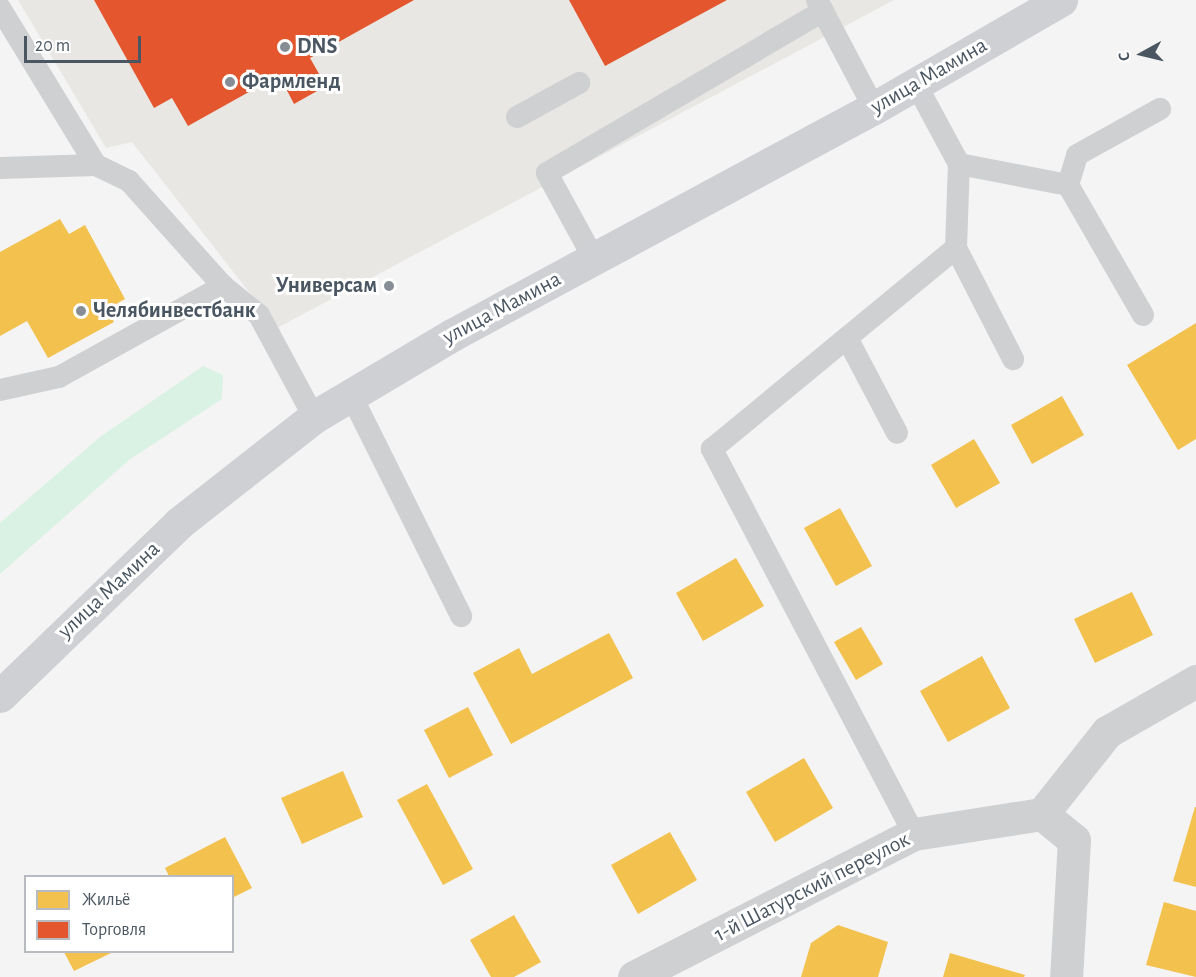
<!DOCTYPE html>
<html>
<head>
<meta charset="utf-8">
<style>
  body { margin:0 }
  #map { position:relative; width:1196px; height:977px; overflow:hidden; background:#f4f4f4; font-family:"Alegreya Sans",sans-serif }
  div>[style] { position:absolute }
  .commercial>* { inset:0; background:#e8e7e3 }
  .green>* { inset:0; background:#d9f2e3 }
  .homes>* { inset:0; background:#f2c14e }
  .shops>* { inset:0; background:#e4572e }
  .lane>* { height:22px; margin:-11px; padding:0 11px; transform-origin:11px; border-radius:11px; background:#ced0d2 }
  .street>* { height:33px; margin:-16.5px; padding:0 16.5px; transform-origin:16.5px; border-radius:16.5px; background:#ced0d2 }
  .secondary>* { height:33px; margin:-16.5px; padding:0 16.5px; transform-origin:16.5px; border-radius:16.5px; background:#ced0d4 }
  .dots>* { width:16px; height:16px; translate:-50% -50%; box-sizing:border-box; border:3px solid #fff; border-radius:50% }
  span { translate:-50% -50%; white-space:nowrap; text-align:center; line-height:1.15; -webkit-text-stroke:6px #fff; paint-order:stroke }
  .poi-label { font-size:22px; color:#4a5661; font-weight:700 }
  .left { translate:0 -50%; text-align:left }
  .right { translate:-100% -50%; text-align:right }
  .street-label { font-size:22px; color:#4a5661 }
  .legend { position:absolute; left:24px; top:875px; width:210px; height:78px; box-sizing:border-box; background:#fff; border:2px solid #b7bbc0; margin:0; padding:8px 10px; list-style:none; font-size:18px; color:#4a5661 }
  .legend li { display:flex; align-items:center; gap:12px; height:30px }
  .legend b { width:30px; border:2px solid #b7bbc0 }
  .north { position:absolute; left:1112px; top:24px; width:60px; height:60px; -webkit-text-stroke:4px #fff; paint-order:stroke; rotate:262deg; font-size:16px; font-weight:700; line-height:24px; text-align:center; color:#4a5661 }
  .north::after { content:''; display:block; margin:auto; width:21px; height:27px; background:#4a5661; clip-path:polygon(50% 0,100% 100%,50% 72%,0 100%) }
  .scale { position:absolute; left:24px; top:36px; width:117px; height:27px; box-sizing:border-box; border:3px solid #4a5661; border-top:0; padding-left:8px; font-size:18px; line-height:21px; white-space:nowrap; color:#4a5661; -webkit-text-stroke:4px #fff; paint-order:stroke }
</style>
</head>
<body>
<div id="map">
  <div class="commercial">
    <div style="clip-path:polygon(18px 0,894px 0,277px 328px,132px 142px,106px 148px)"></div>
  </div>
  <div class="green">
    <div style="clip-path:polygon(203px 366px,223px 375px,222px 399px,129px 460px,0 574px,0 523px,100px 437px)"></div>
  </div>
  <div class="homes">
    <div style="clip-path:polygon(60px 219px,69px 234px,85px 225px,125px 299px,107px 309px,114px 322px,48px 358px,27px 321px,0 336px,0 252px)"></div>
    <div style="clip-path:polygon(1196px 323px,1196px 439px,1178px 450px,1127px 365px)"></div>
    <div style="clip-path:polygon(1062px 396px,1084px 435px,1032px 464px,1011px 425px)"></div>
    <div style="clip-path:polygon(974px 439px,1000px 483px,956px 508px,931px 465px)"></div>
    <div style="clip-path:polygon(840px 508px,872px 566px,836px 586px,804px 528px)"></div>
    <div style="clip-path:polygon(736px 558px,764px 606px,703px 641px,676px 593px)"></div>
    <div style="clip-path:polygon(1132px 592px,1153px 635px,1095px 663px,1074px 619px)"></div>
    <div style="clip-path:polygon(861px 627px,883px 664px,856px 680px,834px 642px)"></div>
    <div style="clip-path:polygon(609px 633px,633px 678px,511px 744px,473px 673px,519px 648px,532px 674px)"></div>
    <div style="clip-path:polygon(982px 656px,1010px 708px,948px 742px,920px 691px)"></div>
    <div style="clip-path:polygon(468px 707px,493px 755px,449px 778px,424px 730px)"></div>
    <div style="clip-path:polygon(804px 758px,833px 808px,775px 842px,746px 792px)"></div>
    <div style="clip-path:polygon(343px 771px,363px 817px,302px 844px,281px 798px)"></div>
    <div style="clip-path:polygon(427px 784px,473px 869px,443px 885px,397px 800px)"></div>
    <div style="clip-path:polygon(1195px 807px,1196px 807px,1196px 887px,1173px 881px)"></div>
    <div style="clip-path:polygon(670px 832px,697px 880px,638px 914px,611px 865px)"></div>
    <div style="clip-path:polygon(225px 837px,252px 888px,232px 898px,232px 876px,169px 876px,165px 868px)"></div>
    <div style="clip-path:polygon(1164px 902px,1196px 911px,1196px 977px,1146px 965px)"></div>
    <div style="clip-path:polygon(514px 915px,541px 962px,514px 977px,491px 977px,470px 940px)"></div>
    <div style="clip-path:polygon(838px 925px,888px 942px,878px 977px,801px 977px,811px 943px)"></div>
    <div style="clip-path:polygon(64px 952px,113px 952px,74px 971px)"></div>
    <div style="clip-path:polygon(950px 953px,1025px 975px,1024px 977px,943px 977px)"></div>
  </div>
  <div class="shops">
    <div style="clip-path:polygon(94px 0,414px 0,310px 58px,326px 86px,294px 104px,279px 75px,188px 126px,172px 98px,154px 108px)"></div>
    <div style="clip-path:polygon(569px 0,727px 0,605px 66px)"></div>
  </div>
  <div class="lane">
    <div style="left:817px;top:0;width:122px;rotate:62.2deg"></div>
    <div style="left:0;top:8px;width:184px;rotate:58.6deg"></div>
    <div style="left:517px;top:117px;width:71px;rotate:-28.7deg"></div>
    <div style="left:959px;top:164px;width:111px;rotate:10.9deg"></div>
    <div style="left:1068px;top:185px;width:150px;rotate:60deg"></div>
    <div style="left:0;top:168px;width:96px;rotate:-1.8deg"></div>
    <div style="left:96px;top:165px;width:37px;rotate:26deg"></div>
    <div style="left:129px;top:181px;width:141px;rotate:48.2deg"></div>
    <div style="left:1068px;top:185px;width:31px;rotate:-73deg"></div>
    <div style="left:1077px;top:155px;width:95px;rotate:-29deg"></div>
    <div style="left:956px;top:248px;width:125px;rotate:62.8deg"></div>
    <div style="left:594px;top:259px;width:98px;rotate:-118.7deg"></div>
    <div style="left:547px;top:173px;width:320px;rotate:-30.4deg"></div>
    <div style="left:847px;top:338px;width:107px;rotate:62.2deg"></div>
    <div style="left:0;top:390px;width:60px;rotate:-12.4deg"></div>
    <div style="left:59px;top:377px;width:188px;rotate:-29deg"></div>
    <div style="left:223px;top:286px;width:46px;rotate:38.9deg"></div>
    <div style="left:259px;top:315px;width:116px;rotate:61.7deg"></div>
    <div style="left:351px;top:395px;width:247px;rotate:63.5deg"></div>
    <div style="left:914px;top:834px;width:435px;rotate:-117.7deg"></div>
    <div style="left:712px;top:449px;width:316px;rotate:-39.5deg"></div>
    <div style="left:956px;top:248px;width:84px;rotate:-88deg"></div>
    <div style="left:959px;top:164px;width:91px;rotate:-118.3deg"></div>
  </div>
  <div class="street">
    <div style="left:1042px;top:814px;width:41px;rotate:39.1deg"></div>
    <div style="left:1074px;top:840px;width:137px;rotate:93.3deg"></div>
    <div style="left:634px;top:977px;width:314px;rotate:-27.1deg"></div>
    <div style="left:914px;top:834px;width:130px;rotate:-8.9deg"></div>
    <div style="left:1042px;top:814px;width:105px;rotate:-51.6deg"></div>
    <div style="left:1107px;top:732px;width:103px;rotate:-29.8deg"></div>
  </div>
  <div class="secondary">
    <div style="left:0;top:696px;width:249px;rotate:-44deg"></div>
    <div style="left:179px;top:523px;width:172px;rotate:-38.1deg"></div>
    <div style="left:314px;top:417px;width:161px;rotate:-30.7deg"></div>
    <div style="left:452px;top:335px;width:479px;rotate:-28.3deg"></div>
    <div style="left:874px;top:108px;width:216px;rotate:-30deg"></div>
  </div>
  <div class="dots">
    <div style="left:285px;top:47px;background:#868d94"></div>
    <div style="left:230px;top:82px;background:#868d94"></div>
    <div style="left:389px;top:286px;background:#868d94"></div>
    <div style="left:81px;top:311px;background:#868d94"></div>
  </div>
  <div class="poi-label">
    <span class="left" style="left:297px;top:47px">DNS</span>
    <span class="left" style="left:242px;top:82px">Фармленд</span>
    <span class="right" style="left:377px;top:286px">Универсам</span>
    <span class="left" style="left:93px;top:311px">Челябинвестбанк</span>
  </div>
  <div class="street-label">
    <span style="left:929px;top:76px;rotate:-30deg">улица Мамина</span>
    <span style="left:502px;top:308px;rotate:-28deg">улица Мамина</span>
    <span style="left:109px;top:590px;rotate:-43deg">улица Мамина</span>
    <span style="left:812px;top:887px;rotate:-27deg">1-й Шатурский переулок</span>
  </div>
  <ul class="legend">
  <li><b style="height:16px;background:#f2c14e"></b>Жильё</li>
  <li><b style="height:16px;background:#e4572e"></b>Торговля</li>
  </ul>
  <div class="north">С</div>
  <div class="scale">20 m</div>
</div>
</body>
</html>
